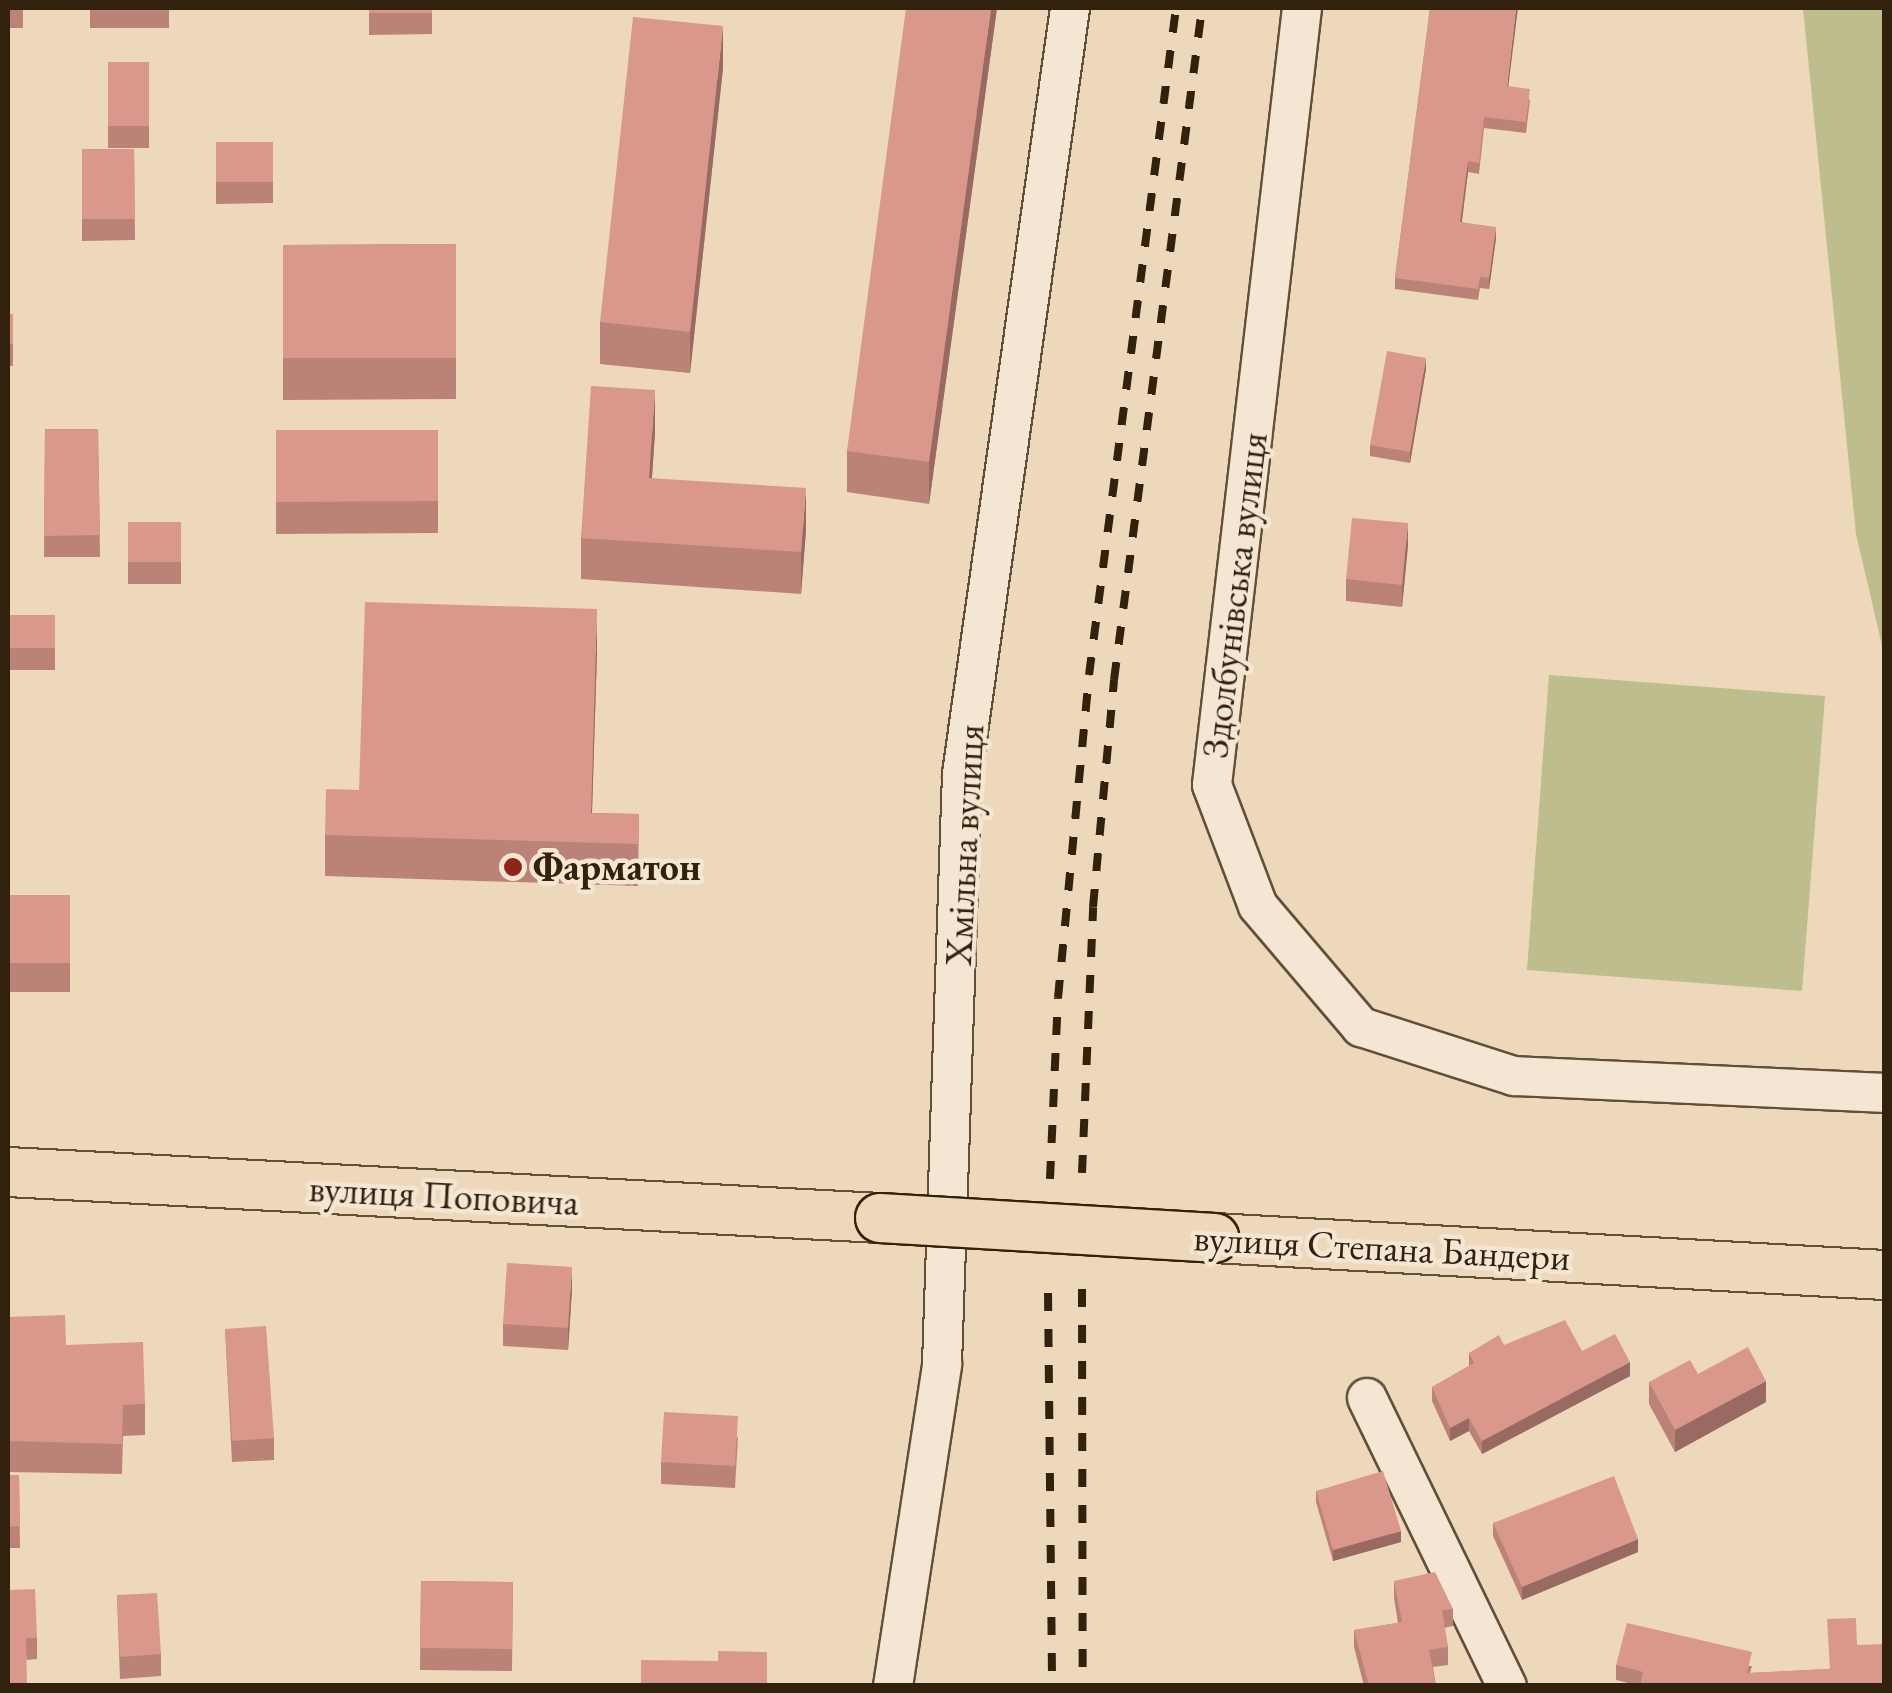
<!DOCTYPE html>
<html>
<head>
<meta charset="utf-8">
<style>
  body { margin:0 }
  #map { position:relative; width:1892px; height:1693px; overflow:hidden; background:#eed8bb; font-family:"EB Garamond",serif }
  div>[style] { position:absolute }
  .green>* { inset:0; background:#bdbd8d }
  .roads { filter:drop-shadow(2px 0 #614f38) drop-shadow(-2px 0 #614f38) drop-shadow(0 2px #614f38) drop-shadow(0 -2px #614f38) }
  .minor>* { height:38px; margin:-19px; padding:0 19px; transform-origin:19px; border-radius:19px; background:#f4e6d3 }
  .major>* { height:48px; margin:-24px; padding:0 24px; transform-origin:24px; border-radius:24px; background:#eed8bb }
  .rail>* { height:8px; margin-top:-4px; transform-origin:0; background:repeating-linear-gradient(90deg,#32210d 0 18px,transparent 0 36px) }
  .bridges { filter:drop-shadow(2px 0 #32210d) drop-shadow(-2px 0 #32210d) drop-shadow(0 2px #32210d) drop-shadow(0 -2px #32210d) }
  .major-bridge>* { height:48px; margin:-24px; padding:0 24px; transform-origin:24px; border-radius:24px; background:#eed8bb }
  .wall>* { inset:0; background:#bb8278 }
  .shaded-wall>* { inset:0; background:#996a61 }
  .building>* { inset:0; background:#da978b }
  .dots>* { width:28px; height:28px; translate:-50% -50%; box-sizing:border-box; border:5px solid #f4e6d3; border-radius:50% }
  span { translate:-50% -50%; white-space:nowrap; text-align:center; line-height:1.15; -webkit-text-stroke:9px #f4e6d3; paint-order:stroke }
  .street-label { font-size:38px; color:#32210d }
  .poi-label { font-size:38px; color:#32210d; font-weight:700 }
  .left { translate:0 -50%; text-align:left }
  .frame { position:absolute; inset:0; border:10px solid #32210d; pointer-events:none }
</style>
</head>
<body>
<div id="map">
  <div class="green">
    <div style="clip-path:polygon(1803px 8px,1884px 8px,1884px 654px,1856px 534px)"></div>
    <div style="clip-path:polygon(1549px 675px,1825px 696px,1802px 991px,1527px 970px)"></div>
  </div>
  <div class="roads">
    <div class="minor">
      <div style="left:1302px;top:8px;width:782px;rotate:96.61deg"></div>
      <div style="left:1212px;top:785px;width:129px;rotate:69.2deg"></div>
      <div style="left:1258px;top:906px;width:159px;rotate:49.6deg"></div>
      <div style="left:1361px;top:1027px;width:161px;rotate:17.8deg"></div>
      <div style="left:1514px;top:1076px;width:370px;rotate:2.6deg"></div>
      <div style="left:1367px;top:1398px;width:320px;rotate:64.1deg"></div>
      <div style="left:893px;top:1686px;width:326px;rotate:-81.3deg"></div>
      <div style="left:942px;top:1364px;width:590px;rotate:-88.06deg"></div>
      <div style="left:962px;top:774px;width:774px;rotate:-81.97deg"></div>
    </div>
    <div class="major">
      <div style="left:8px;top:1172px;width:873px;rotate:3.02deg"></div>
      <div style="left:1214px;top:1238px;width:671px;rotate:3.16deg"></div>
    </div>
  </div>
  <div class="rail">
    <div style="left:1082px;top:1173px;width:266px;rotate:-87.6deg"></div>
    <div style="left:1093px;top:907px;width:228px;rotate:-84.7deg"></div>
    <div style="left:1114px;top:680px;width:678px;rotate:-82.54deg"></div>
    <div style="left:1050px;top:1179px;width:181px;rotate:-87.5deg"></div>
    <div style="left:1058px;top:998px;width:324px;rotate:-84.5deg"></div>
    <div style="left:1089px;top:675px;width:673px;rotate:-82.57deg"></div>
    <div style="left:1082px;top:1289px;width:397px;rotate:89.9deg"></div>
    <div style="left:1048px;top:1293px;width:393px;rotate:89.4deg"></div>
  </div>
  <div class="bridges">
    <div class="major-bridge">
      <div style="left:880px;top:1218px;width:335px;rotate:3.4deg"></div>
    </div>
  </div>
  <div class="wall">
    <div style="clip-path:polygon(8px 8px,23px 8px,23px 28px,8px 28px)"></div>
    <div style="clip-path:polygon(90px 8px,169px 8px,169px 28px,90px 28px)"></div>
    <div style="clip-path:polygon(369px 8px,432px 8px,432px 34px,369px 35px)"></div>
    <div style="clip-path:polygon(997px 8px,929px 504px,847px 492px,847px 451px)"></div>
    <div style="clip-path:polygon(1430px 8px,1508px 86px,1530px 100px,1526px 133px,1484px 128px,1479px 174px,1468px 172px,1462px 222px,1496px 238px,1489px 289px,1480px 288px,1478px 300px,1395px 289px,1395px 278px)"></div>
    <div style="clip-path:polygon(108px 62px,149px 62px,149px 148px,108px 148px)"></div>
    <div style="clip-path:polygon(723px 68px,690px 373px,600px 364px,600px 322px)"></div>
    <div style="clip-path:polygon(216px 142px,273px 142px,273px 203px,216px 204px)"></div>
    <div style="clip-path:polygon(82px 149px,134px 149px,135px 240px,82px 241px)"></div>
    <div style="clip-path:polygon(456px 244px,456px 399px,283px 400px,283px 245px)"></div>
    <div style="clip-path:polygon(8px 314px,13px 314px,13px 366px,8px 366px)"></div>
    <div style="clip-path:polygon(1426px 369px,1410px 463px,1370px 456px,1370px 445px)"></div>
    <div style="clip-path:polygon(45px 429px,98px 429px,100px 557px,44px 557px)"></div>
    <div style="clip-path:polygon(276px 430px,438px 430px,438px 533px,276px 534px)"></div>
    <div style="clip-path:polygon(655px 432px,652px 478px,806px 530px,801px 594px,581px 579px,581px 538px)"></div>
    <div style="clip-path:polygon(128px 522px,181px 522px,181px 584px,128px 584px)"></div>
    <div style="clip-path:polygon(1408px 545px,1402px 607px,1346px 601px,1346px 579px)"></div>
    <div style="clip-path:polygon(8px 615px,55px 615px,55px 670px,8px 670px)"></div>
    <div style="clip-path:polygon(597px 651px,592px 813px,639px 814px,638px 886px,325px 876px,325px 835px,359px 790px)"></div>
    <div style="clip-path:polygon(8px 895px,70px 895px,70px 992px,8px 992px)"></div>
    <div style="clip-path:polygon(572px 1289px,568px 1350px,503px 1346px,503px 1324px)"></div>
    <div style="clip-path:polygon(8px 1317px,66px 1345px,145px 1404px,145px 1435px,123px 1436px,122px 1474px,8px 1472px)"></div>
    <div style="clip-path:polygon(225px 1329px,274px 1438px,274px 1460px,232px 1462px)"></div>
    <div style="clip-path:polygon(1504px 1345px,1582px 1351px,1630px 1376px,1482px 1454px,1469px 1431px,1450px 1441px,1432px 1401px,1432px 1387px,1469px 1366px,1469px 1353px)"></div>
    <div style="clip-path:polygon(1698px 1374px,1766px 1402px,1675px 1452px,1649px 1404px,1649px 1382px)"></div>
    <div style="clip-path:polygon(738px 1437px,735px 1488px,661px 1484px,661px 1462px)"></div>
    <div style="clip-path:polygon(8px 1475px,19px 1475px,20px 1548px,8px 1548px)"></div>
    <div style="clip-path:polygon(1316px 1491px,1401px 1542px,1333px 1561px,1316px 1502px)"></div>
    <div style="clip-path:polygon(1493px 1523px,1638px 1552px,1522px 1600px,1493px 1536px)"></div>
    <div style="clip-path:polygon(421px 1581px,513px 1582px,512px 1671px,420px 1670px)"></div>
    <div style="clip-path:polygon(1394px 1581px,1453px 1609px,1453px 1626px,1444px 1628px,1448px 1647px,1448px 1665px,1433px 1667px,1436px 1686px,1364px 1686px,1354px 1647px,1354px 1630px,1398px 1623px,1394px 1598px)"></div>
    <div style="clip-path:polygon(8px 1590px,37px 1638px,37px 1659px,27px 1660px)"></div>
    <div style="clip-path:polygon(117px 1595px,161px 1654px,161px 1676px,120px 1679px)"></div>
    <div style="clip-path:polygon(1857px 1645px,1884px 1686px,1640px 1686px,1616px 1680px,1616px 1665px,1752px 1666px,1750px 1673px,1829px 1669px)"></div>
  </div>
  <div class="shaded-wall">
    <div style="clip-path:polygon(991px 8px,997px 8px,929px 504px,929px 462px)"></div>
    <div style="clip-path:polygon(1516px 8px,1518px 8px,1507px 97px,1507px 86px)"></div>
    <div style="clip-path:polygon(723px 26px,723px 68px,690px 373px,690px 332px)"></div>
    <div style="clip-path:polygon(1468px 161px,1468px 172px,1460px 233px,1460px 222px)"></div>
    <div style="clip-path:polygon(1496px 227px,1496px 238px,1489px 289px,1489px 278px)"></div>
    <div style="clip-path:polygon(1426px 358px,1426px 369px,1410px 463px,1410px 452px)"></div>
    <div style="clip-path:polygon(655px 390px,655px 432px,649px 519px,649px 478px)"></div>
    <div style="clip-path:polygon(806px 488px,806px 530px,801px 594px,801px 552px)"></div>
    <div style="clip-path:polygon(1408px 523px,1408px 545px,1402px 607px,1402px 585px)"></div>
    <div style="clip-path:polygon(597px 609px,597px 651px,591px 843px,591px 813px)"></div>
    <div style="clip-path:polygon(572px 1267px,572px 1289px,568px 1350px,568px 1328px)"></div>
    <div style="clip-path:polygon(1630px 1362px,1630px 1376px,1482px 1454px,1482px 1441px)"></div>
    <div style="clip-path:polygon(1766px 1381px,1766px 1402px,1675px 1452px,1675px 1430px)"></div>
    <div style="clip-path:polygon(1469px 1418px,1469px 1431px,1450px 1441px,1450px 1428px)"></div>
    <div style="clip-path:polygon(1401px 1531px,1401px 1542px,1333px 1561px,1333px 1550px)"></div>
    <div style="clip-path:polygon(1638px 1539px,1638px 1552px,1522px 1600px,1522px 1587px)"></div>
  </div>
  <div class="building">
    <div style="clip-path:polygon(369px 8px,432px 8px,432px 13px,369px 13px)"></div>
    <div style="clip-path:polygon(906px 8px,991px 8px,929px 462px,847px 451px)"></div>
    <div style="clip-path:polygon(1430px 8px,1516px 8px,1507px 86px,1530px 89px,1526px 122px,1484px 117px,1479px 163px,1468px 161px,1460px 222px,1496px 227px,1489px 278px,1480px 277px,1478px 289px,1395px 278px)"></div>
    <div style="clip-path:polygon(633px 17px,723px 26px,690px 332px,600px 322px)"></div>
    <div style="clip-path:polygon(108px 62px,149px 62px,149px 126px,108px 126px)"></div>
    <div style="clip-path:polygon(216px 142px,273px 142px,273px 182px,216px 182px)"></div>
    <div style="clip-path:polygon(82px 149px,134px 149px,135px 219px,82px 219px)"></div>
    <div style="clip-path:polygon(456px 244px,456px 358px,283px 358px,283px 245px)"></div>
    <div style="clip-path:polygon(8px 314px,13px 314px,13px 344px,8px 344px)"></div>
    <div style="clip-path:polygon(1387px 351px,1426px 358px,1410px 452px,1370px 445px)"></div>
    <div style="clip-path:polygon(591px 386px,655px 390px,649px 478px,806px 488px,801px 552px,581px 538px)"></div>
    <div style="clip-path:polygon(45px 429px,98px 429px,100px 535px,44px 536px)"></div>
    <div style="clip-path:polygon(276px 430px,438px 430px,438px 501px,276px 502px)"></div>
    <div style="clip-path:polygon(1352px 518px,1408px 523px,1402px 585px,1346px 579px)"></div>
    <div style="clip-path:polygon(128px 522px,181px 522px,181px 562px,128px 562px)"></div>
    <div style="clip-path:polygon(365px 602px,597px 609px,591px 813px,639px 814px,638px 844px,325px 835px,326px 789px,359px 790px)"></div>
    <div style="clip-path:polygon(8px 615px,55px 615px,55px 648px,8px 648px)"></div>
    <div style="clip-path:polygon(8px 895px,70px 895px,70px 963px,8px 963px)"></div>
    <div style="clip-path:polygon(507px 1263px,572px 1267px,568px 1328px,503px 1324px)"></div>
    <div style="clip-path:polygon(65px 1315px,66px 1345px,143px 1342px,145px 1404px,123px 1405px,122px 1444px,8px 1441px,8px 1317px)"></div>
    <div style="clip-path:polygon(1565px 1320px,1582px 1351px,1615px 1334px,1630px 1362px,1482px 1441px,1469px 1418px,1450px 1428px,1432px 1387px,1474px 1363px,1469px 1353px,1499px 1335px,1504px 1345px)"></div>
    <div style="clip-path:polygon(266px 1326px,274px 1438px,232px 1441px,225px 1329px)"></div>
    <div style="clip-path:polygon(1748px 1347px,1766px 1381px,1675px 1430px,1649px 1382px,1690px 1360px,1698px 1374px)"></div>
    <div style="clip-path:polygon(664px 1412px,738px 1416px,735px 1466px,661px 1462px)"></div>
    <div style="clip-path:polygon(1383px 1471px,1401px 1531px,1333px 1550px,1316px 1491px)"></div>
    <div style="clip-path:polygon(8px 1475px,19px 1475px,20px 1526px,8px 1527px)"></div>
    <div style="clip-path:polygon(1614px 1476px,1638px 1539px,1522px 1587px,1493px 1523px)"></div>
    <div style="clip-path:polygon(1435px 1572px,1453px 1609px,1442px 1610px,1448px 1647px,1429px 1650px,1436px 1686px,1369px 1686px,1354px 1630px,1402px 1622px,1394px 1581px)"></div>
    <div style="clip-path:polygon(421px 1581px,513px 1582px,512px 1649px,420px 1648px)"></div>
    <div style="clip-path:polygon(35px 1589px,37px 1638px,26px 1638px,27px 1686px,8px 1686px,8px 1590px)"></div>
    <div style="clip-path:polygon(157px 1593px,161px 1654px,120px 1657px,117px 1595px)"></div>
    <div style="clip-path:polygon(1856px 1618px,1857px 1645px,1884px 1644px,1884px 1686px,1705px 1686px,1696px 1684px,1695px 1686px,1640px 1686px,1643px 1672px,1616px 1665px,1627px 1623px,1752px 1652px,1747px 1673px,1830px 1669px,1827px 1619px)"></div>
    <div style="clip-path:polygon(718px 1651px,767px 1652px,767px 1686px,641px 1686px,641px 1660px,718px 1661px)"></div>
  </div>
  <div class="dots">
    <div style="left:513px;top:867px;background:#8f2418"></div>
  </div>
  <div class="street-label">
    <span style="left:1234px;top:595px;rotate:-83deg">Здолбунівська вулиця</span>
    <span style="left:964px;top:845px;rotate:-87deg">Хмільна вулиця</span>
    <span style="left:444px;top:1195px;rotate:3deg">вулиця Поповича</span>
    <span style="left:1382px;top:1247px;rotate:3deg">вулиця Степана Бандери</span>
  </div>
  <div class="poi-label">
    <span class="left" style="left:533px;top:867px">Фарматон</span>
  </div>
  <div class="frame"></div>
</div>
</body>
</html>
